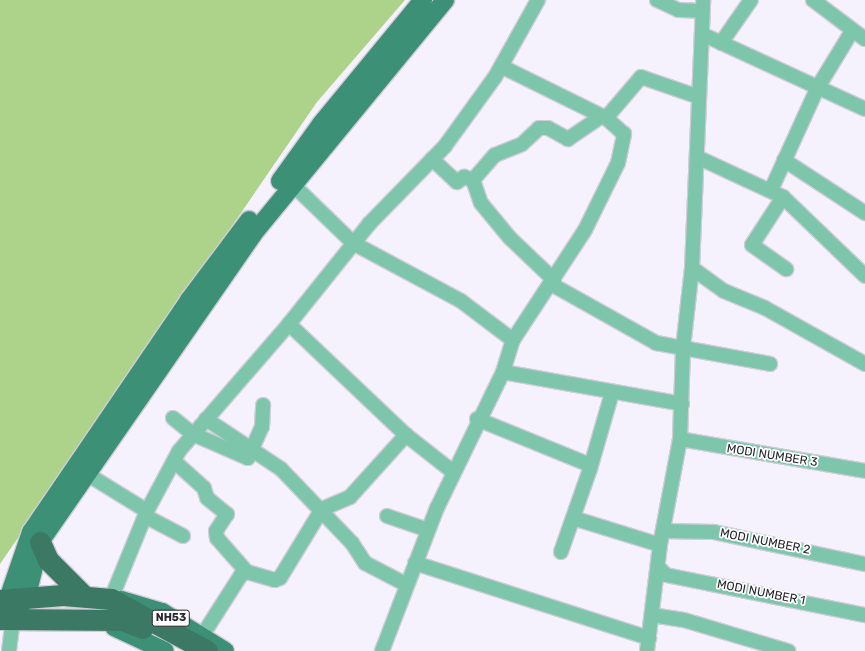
<!DOCTYPE html>
<html>
<head>
<meta charset="utf-8">
<style>
  body { margin:0 }
  #map { position:relative; width:865px; height:651px; overflow:hidden; background:#f6f2fd; font-family:Rubik,sans-serif }
  div>[style] { position:absolute }
  .green>* { inset:0; background:#acd389 }
  .roads { filter:drop-shadow(1px 0 #d1cdd7) drop-shadow(-1px 0 #d1cdd7) drop-shadow(0 1px #d1cdd7) drop-shadow(0 -1px #d1cdd7) }
  .minor>* { height:14px; margin:-7px; padding:0 7px; transform-origin:7px; border-radius:7px; background:#7ec6ab }
  .major>* { height:18px; margin:-9px; padding:0 9px; transform-origin:9px; border-radius:9px; background:#3b9075 }
  .highway>* { height:21px; margin:-10.5px; padding:0 10.5px; transform-origin:10.5px; border-radius:10.5px; background:#3b7964 }
  span { translate:-50% -50%; white-space:nowrap; text-align:center; line-height:1.15; -webkit-text-stroke:3.5px #fff; paint-order:stroke }
  .shield-label span { padding:1px 3px; background:#fff; border:1px solid; border-radius:3px; -webkit-text-stroke-width:0 }
  .shield-label { font-size:11px; color:#28262c; font-weight:700 }
  .street-label { font-size:12px; color:#28262c }
</style>
</head>
<body>
<div id="map">
  <div class="green">
    <div style="clip-path:polygon(0 0,405px 0,317px 102px,0 564px)"></div>
  </div>
  <div class="roads">
    <div class="minor">
      <div style="left:657px;top:0;width:23px;rotate:25deg"></div>
      <div style="left:678px;top:10px;width:25px;rotate:2deg"></div>
      <div style="left:813px;top:0;width:65px;rotate:36.9deg"></div>
      <div style="left:702px;top:34px;width:179px;rotate:24.7deg"></div>
      <div style="left:721px;top:43px;width:52px;rotate:-55.1deg"></div>
      <div style="left:606px;top:118px;width:54px;rotate:-49.5deg"></div>
      <div style="left:641px;top:77px;width:61px;rotate:19deg"></div>
      <div style="left:697px;top:157px;width:95px;rotate:24.9deg"></div>
      <div style="left:783px;top:197px;width:114px;rotate:43.9deg"></div>
      <div style="left:432px;top:159px;width:34px;rotate:43deg"></div>
      <div style="left:457px;top:182px;width:9px;rotate:-36deg"></div>
      <div style="left:464px;top:177px;width:9px;rotate:18deg"></div>
      <div style="left:473px;top:180px;width:24px;rotate:71deg"></div>
      <div style="left:481px;top:203px;width:45px;rotate:50.4deg"></div>
      <div style="left:510px;top:238px;width:61px;rotate:43.7deg"></div>
      <div style="left:784px;top:160px;width:97px;rotate:33.2deg"></div>
      <div style="left:286px;top:178px;width:93px;rotate:44.1deg"></div>
      <div style="left:353px;top:243px;width:123px;rotate:28.2deg"></div>
      <div style="left:461px;top:301px;width:65px;rotate:36.9deg"></div>
      <div style="left:473px;top:180px;width:33px;rotate:-49deg"></div>
      <div style="left:495px;top:155px;width:29px;rotate:-22deg"></div>
      <div style="left:522px;top:144px;width:23px;rotate:-43deg"></div>
      <div style="left:539px;top:128px;width:9px"></div>
      <div style="left:548px;top:128px;width:23px;rotate:29deg"></div>
      <div style="left:568px;top:139px;width:41px;rotate:-34.1deg"></div>
      <div style="left:771px;top:190px;width:113px;rotate:-65.5deg"></div>
      <div style="left:818px;top:87px;width:66px;rotate:-58.7deg"></div>
      <div style="left:783px;top:197px;width:57px;rotate:122.9deg"></div>
      <div style="left:752px;top:245px;width:42px;rotate:35.2deg"></div>
      <div style="left:692px;top:268px;width:39px;rotate:36deg"></div>
      <div style="left:724px;top:291px;width:44px;rotate:22.5deg"></div>
      <div style="left:765px;top:308px;width:115px;rotate:29.2deg"></div>
      <div style="left:551px;top:284px;width:120px;rotate:29.3deg"></div>
      <div style="left:656px;top:343px;width:116px;rotate:10.4deg"></div>
      <div style="left:289px;top:324px;width:161px;rotate:43.5deg"></div>
      <div style="left:406px;top:435px;width:60px;rotate:38.2deg"></div>
      <div style="left:503px;top:372px;width:182px;rotate:10.1deg"></div>
      <div style="left:173px;top:418px;width:26px;rotate:39deg"></div>
      <div style="left:193px;top:434px;width:60px;rotate:23.6deg"></div>
      <div style="left:248px;top:458px;width:34px;rotate:-66deg"></div>
      <div style="left:262px;top:427px;width:22px;rotate:-87deg"></div>
      <div style="left:206px;top:419px;width:90px;rotate:33.7deg"></div>
      <div style="left:281px;top:469px;width:103px;rotate:46.2deg"></div>
      <div style="left:352px;top:543px;width:24px;rotate:57deg"></div>
      <div style="left:365px;top:563px;width:47px;rotate:27.6deg"></div>
      <div style="left:477px;top:419px;width:120px;rotate:22.1deg"></div>
      <div style="left:588px;top:464px;width:5px;rotate:68deg"></div>
      <div style="left:590px;top:469px;width:88px;rotate:109.3deg"></div>
      <div style="left:680px;top:439px;width:188px;rotate:9.8deg"></div>
      <div style="left:174px;top:461px;width:40px;rotate:42deg"></div>
      <div style="left:204px;top:488px;width:10px;rotate:73deg"></div>
      <div style="left:207px;top:498px;width:26px;rotate:39deg"></div>
      <div style="left:227px;top:514px;width:20px;rotate:123deg"></div>
      <div style="left:216px;top:531px;width:7px;rotate:82deg"></div>
      <div style="left:217px;top:538px;width:45px;rotate:48.6deg"></div>
      <div style="left:590px;top:469px;width:79px;rotate:-73.9deg"></div>
      <div style="left:87px;top:474px;width:70px;rotate:31.7deg"></div>
      <div style="left:145px;top:516px;width:43px;rotate:27.8deg"></div>
      <div style="left:387px;top:516px;width:43px;rotate:18.9deg"></div>
      <div style="left:573px;top:518px;width:91px;rotate:17.2deg"></div>
      <div style="left:663px;top:531px;width:51px;rotate:1.1deg"></div>
      <div style="left:714px;top:532px;width:154px;rotate:12deg"></div>
      <div style="left:415px;top:563px;width:246px;rotate:17.8deg"></div>
      <div style="left:659px;top:568px;width:10px;rotate:45deg"></div>
      <div style="left:666px;top:575px;width:203px;rotate:11.4deg"></div>
      <div style="left:111px;top:599px;width:95px;rotate:-67.8deg"></div>
      <div style="left:147px;top:511px;width:68px;rotate:-61.9deg"></div>
      <div style="left:179px;top:451px;width:168px;rotate:-49.1deg"></div>
      <div style="left:289px;top:324px;width:128px;rotate:-51.3deg"></div>
      <div style="left:369px;top:224px;width:109px;rotate:-45.7deg"></div>
      <div style="left:445px;top:146px;width:85px;rotate:-54.1deg"></div>
      <div style="left:495px;top:77px;width:88px;rotate:-60.8deg"></div>
      <div style="left:652px;top:615px;width:32px;rotate:9deg"></div>
      <div style="left:684px;top:620px;width:109px;rotate:16.6deg"></div>
      <div style="left:202px;top:636px;width:72px;rotate:-57.4deg"></div>
      <div style="left:241px;top:575px;width:7px;rotate:-27deg"></div>
      <div style="left:247px;top:572px;width:29px;rotate:16deg"></div>
      <div style="left:275px;top:580px;width:5px;rotate:-22deg"></div>
      <div style="left:280px;top:578px;width:81px;rotate:-58.7deg"></div>
      <div style="left:322px;top:509px;width:30px;rotate:-23deg"></div>
      <div style="left:350px;top:497px;width:84px;rotate:-47.9deg"></div>
      <div style="left:9px;top:651px;width:33px;rotate:-83deg"></div>
      <div style="left:382px;top:651px;width:153px;rotate:-69deg"></div>
      <div style="left:437px;top:508px;width:151px;rotate:-64.1deg"></div>
      <div style="left:503px;top:372px;width:34px;rotate:-73deg"></div>
      <div style="left:513px;top:340px;width:131px;rotate:-56.8deg"></div>
      <div style="left:585px;top:230px;width:75px;rotate:-63.8deg"></div>
      <div style="left:618px;top:163px;width:30px;rotate:-78deg"></div>
      <div style="left:624px;top:134px;width:24px;rotate:-138deg"></div>
      <div style="left:606px;top:118px;width:117px;rotate:-153.7deg"></div>
      <div style="left:647px;top:651px;width:107px;rotate:-83deg"></div>
      <div style="left:660px;top:545px;width:108px;rotate:-79.3deg"></div>
      <div style="left:680px;top:439px;width:91px;rotate:-88.1deg"></div>
      <div style="left:683px;top:348px;width:81px;rotate:-83.6deg"></div>
      <div style="left:692px;top:268px;width:268px;rotate:-87.6deg"></div>
    </div>
    <div class="major">
      <div style="left:280px;top:181px;width:70px;rotate:-54.3deg"></div>
      <div style="left:321px;top:124px;width:161px;rotate:-50.6deg"></div>
      <div style="left:121px;top:600px;width:43px;rotate:16.3deg"></div>
      <div style="left:162px;top:612px;width:74px;rotate:31.8deg"></div>
      <div style="left:19px;top:608px;width:14px;rotate:-56deg"></div>
      <div style="left:27px;top:596px;width:56px;rotate:-76.5deg"></div>
      <div style="left:40px;top:542px;width:374px;rotate:-55.3deg"></div>
      <div style="left:253px;top:234px;width:303px;rotate:-50.6deg"></div>
      <div style="left:12px;top:613px;width:15px;rotate:-106deg"></div>
      <div style="left:8px;top:599px;width:71px;rotate:-71.1deg"></div>
      <div style="left:31px;top:532px;width:281px;rotate:-55.7deg"></div>
      <div style="left:189px;top:300px;width:100px;rotate:-53.1deg"></div>
      <div style="left:114px;top:627px;width:56px;rotate:25.2deg"></div>
    </div>
    <div class="highway">
      <div style="left:40px;top:542px;width:20px;rotate:66deg"></div>
      <div style="left:48px;top:560px;width:49px;rotate:45deg"></div>
      <div style="left:0;top:600px;width:63px;rotate:-4.5deg"></div>
      <div style="left:63px;top:595px;width:48px;rotate:4.8deg"></div>
      <div style="left:111px;top:599px;width:109px;rotate:28.4deg"></div>
      <div style="left:0;top:619px;width:122px;rotate:0.5deg"></div>
      <div style="left:122px;top:620px;width:22px;rotate:21deg"></div>
    </div>
  </div>
  <div class="shield-label">
    <span style="left:171px;top:618px">NH53</span>
  </div>
  <div class="street-label">
    <span style="left:772px;top:456px;rotate:9deg">MODI NUMBER 3</span>
    <span style="left:765px;top:542px;rotate:11deg">MODI NUMBER 2</span>
    <span style="left:761px;top:593px;rotate:11deg">MODI NUMBER 1</span>
  </div>
</div>
</body>
</html>
